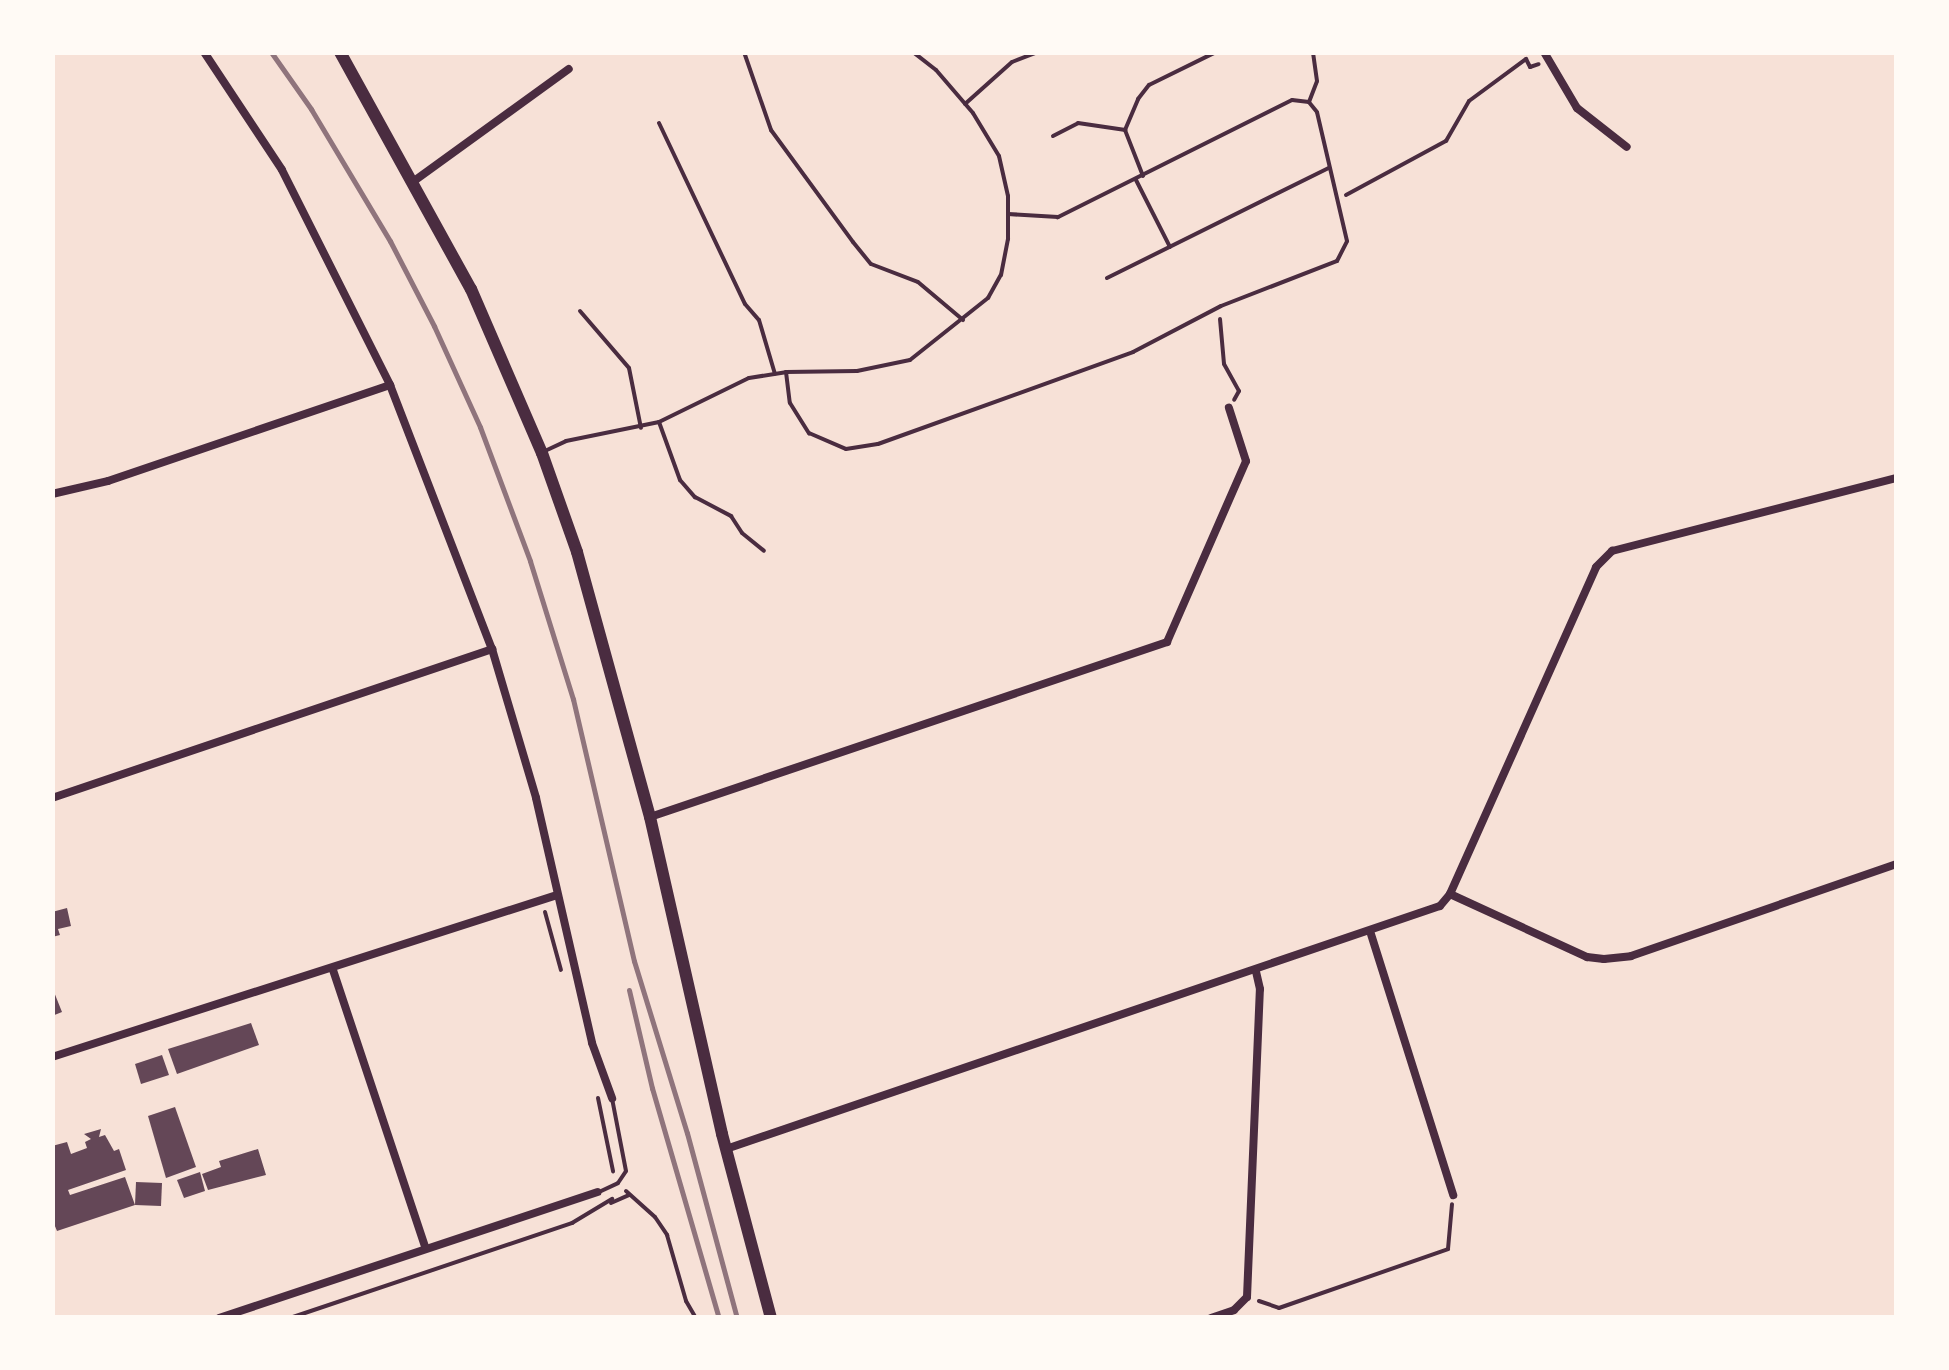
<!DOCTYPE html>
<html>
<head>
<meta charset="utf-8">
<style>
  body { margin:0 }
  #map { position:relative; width:1949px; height:1370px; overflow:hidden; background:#f7e1d7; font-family:"Work Sans",sans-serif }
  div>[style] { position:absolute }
  .building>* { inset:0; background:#644757 }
  .path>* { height:4px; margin:-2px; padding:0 2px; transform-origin:2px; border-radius:2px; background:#4a2c40 }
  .service>* { height:4px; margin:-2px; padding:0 2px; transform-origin:2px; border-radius:2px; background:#4a2c40 }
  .minor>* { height:8px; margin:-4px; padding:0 4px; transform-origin:4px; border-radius:4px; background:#4a2c40 }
  .primary>* { height:12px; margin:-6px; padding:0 6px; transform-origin:6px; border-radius:6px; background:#4a2c40 }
  .rail>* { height:5px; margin:-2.5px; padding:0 2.5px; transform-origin:2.5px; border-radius:2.5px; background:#8f747c }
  span { translate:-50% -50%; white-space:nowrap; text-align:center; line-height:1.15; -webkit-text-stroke:10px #fffaf5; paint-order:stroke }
  .frame { position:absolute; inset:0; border:55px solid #fffaf5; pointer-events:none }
</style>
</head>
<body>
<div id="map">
  <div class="building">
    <div style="clip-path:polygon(67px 908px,71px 926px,58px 929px,60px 935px,52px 937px,52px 912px)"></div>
    <div style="clip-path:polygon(52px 987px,62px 1012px,52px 1016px)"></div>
    <div style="clip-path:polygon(251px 1023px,259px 1045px,177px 1074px,168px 1049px)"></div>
    <div style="clip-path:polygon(162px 1055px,169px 1075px,141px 1084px,135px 1064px)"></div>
    <div style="clip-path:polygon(175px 1107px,196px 1167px,166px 1178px,148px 1116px)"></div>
    <div style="clip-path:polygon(101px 1129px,99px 1137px,105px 1135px,114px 1151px,119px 1149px,126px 1170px,68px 1190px,70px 1195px,125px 1177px,135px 1205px,57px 1231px,52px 1219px,52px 1146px,67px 1142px,71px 1154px,87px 1148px,85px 1142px,91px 1139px,84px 1134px)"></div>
    <div style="clip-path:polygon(258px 1149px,266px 1175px,208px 1190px,202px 1174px,221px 1167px,219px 1161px)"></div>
    <div style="clip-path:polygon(200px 1172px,205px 1191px,184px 1198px,177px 1180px)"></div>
    <div style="clip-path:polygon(136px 1182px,162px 1183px,161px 1206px,135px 1205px)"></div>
  </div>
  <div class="path">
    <div style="left:1346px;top:195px;width:114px;rotate:-28.4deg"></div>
    <div style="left:1446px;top:141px;width:46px;rotate:-60.1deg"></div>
    <div style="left:1469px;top:101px;width:71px;rotate:-36.4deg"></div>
    <div style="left:1526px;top:59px;width:9px;rotate:63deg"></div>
    <div style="left:1530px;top:67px;width:9px;rotate:-18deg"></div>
    <div style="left:1220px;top:319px;width:45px;rotate:84.9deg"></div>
    <div style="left:1224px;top:364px;width:31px;rotate:61deg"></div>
    <div style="left:1239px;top:391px;width:10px;rotate:119deg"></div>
    <div style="left:545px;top:912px;width:60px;rotate:74.6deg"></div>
    <div style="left:598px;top:1098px;width:75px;rotate:78.4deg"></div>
    <div style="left:626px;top:1191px;width:39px;rotate:42deg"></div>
    <div style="left:655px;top:1217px;width:22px;rotate:56deg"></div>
    <div style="left:667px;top:1235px;width:69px;rotate:73.9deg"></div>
    <div style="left:686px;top:1301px;width:20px;rotate:60deg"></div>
    <div style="left:611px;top:1203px;width:20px;rotate:-24deg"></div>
    <div style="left:1259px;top:1301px;width:21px;rotate:19deg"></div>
    <div style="left:1279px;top:1308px;width:179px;rotate:-19.2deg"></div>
    <div style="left:1448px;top:1249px;width:45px;rotate:-84.9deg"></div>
    <div style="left:290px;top:1318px;width:298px;rotate:-18.6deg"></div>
    <div style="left:572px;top:1223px;width:47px;rotate:-31deg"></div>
  </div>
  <div class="service">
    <div style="left:744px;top:52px;width:83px;rotate:70.9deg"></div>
    <div style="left:771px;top:130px;width:139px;rotate:53.8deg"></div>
    <div style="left:853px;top:242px;width:28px;rotate:51deg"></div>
    <div style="left:871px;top:264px;width:50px;rotate:21deg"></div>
    <div style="left:918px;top:282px;width:59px;rotate:40.2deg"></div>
    <div style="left:1309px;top:102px;width:22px;rotate:-69deg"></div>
    <div style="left:1317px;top:81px;width:29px;rotate:-98deg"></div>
    <div style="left:965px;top:104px;width:63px;rotate:-41.8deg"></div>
    <div style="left:1012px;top:62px;width:28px;rotate:-21deg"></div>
    <div style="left:659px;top:123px;width:200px;rotate:64.6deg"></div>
    <div style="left:745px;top:304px;width:21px;rotate:49deg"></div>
    <div style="left:759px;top:320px;width:56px;rotate:73.5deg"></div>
    <div style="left:1053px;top:136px;width:28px;rotate:-27deg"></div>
    <div style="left:1078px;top:123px;width:48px;rotate:8.5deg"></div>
    <div style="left:1143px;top:176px;width:49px;rotate:-111.4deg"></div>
    <div style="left:1125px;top:130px;width:34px;rotate:-67deg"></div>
    <div style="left:1138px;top:99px;width:18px;rotate:-52deg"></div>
    <div style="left:1149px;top:85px;width:75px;rotate:-26.2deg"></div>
    <div style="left:1136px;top:180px;width:75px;rotate:63.1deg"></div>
    <div style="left:1107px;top:278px;width:248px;rotate:-26.4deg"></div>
    <div style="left:580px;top:311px;width:75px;rotate:49.3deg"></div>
    <div style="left:629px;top:368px;width:61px;rotate:78.7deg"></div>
    <div style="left:786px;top:372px;width:31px;rotate:83deg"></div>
    <div style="left:790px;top:403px;width:36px;rotate:58deg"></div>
    <div style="left:809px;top:433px;width:40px;rotate:23.4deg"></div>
    <div style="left:846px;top:449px;width:32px;rotate:-9deg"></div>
    <div style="left:878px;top:444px;width:271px;rotate:-19.8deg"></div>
    <div style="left:1133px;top:352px;width:99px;rotate:-27.6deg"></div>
    <div style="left:1221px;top:306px;width:124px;rotate:-21.2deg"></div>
    <div style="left:1337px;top:261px;width:22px;rotate:-63deg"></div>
    <div style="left:1347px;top:241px;width:132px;rotate:-103.1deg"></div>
    <div style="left:1317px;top:112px;width:13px;rotate:-129deg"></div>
    <div style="left:1309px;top:102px;width:17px;rotate:-173deg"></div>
    <div style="left:1292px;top:100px;width:262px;rotate:153.4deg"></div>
    <div style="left:1058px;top:217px;width:50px;rotate:-176.6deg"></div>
    <div style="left:659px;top:422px;width:62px;rotate:70.1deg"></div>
    <div style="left:680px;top:480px;width:23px;rotate:49deg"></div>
    <div style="left:695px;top:497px;width:41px;rotate:27.8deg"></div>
    <div style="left:731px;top:516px;width:20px;rotate:57deg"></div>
    <div style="left:742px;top:533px;width:28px;rotate:39deg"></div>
    <div style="left:547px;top:450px;width:21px;rotate:-25deg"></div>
    <div style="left:566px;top:441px;width:95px;rotate:-11.5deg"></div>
    <div style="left:659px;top:422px;width:100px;rotate:-26.1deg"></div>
    <div style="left:749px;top:378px;width:37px;rotate:-9deg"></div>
    <div style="left:786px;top:372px;width:71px;rotate:-0.8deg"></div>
    <div style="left:857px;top:371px;width:54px;rotate:-11.7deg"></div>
    <div style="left:910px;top:360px;width:100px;rotate:-38.5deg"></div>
    <div style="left:988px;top:298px;width:26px;rotate:-61deg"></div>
    <div style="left:1001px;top:275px;width:37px;rotate:-79deg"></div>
    <div style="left:1008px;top:239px;width:43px;rotate:-90deg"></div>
    <div style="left:1008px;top:196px;width:41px;rotate:-102.7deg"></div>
    <div style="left:999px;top:156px;width:50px;rotate:-121.2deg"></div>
    <div style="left:973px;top:113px;width:57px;rotate:-130.7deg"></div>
    <div style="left:936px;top:70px;width:29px;rotate:-142deg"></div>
    <div style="left:599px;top:1192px;width:21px;rotate:-25deg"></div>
    <div style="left:618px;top:1183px;width:14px;rotate:-56deg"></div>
    <div style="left:626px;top:1171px;width:74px;rotate:-100.9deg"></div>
  </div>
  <div class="minor">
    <div style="left:204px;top:52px;width:141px;rotate:56.5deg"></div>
    <div style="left:282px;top:170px;width:241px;rotate:63.3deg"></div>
    <div style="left:390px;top:385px;width:283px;rotate:68.9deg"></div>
    <div style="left:492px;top:649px;width:155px;rotate:73.5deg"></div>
    <div style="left:536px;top:798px;width:251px;rotate:77.1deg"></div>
    <div style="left:592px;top:1043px;width:59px;rotate:70deg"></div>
    <div style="left:1544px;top:52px;width:65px;rotate:59.5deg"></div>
    <div style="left:1577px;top:108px;width:63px;rotate:38deg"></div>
    <div style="left:414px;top:181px;width:191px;rotate:-35.9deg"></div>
    <div style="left:52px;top:494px;width:57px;rotate:-13.1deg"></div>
    <div style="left:108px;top:481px;width:298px;rotate:-18.8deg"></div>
    <div style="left:52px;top:798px;width:465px;rotate:-18.7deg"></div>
    <div style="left:650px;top:817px;width:546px;rotate:-18.7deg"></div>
    <div style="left:1167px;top:642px;width:197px;rotate:-66.4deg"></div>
    <div style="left:1246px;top:461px;width:56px;rotate:-107.8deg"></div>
    <div style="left:1450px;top:894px;width:151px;rotate:24.7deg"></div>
    <div style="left:1587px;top:957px;width:17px;rotate:7deg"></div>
    <div style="left:1604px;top:959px;width:27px;rotate:-6deg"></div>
    <div style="left:1631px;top:956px;width:281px;rotate:-19.1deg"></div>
    <div style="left:1370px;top:931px;width:277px;rotate:72.5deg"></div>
    <div style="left:333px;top:970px;width:292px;rotate:71.6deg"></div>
    <div style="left:52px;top:1057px;width:530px;rotate:-17.79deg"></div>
    <div style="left:726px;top:1149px;width:754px;rotate:-18.8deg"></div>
    <div style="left:1440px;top:906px;width:16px;rotate:-50deg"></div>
    <div style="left:1450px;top:894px;width:358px;rotate:-65.9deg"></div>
    <div style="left:1596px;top:567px;width:23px;rotate:-45deg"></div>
    <div style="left:1612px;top:551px;width:293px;rotate:-14.4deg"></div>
    <div style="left:219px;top:1318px;width:399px;rotate:-18.4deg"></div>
    <div style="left:1211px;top:1318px;width:24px;rotate:-19deg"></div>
    <div style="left:1234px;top:1310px;width:18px;rotate:-45deg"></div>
    <div style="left:1247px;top:1297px;width:308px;rotate:-87.6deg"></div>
    <div style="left:1260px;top:989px;width:18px;rotate:-103deg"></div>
  </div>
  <div class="primary">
    <div style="left:340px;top:52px;width:271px;rotate:61.1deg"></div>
    <div style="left:471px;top:289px;width:179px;rotate:66.6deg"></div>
    <div style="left:542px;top:453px;width:105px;rotate:70.5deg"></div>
    <div style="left:577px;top:552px;width:275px;rotate:74.6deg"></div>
    <div style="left:650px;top:817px;width:325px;rotate:77.2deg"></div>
    <div style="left:722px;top:1134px;width:190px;rotate:75.1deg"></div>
  </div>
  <div class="rail">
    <div style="left:271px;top:52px;width:70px;rotate:54.9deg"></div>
    <div style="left:311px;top:109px;width:154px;rotate:59.1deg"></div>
    <div style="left:390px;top:241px;width:96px;rotate:62.6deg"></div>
    <div style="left:434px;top:326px;width:111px;rotate:65.5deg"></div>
    <div style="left:480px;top:427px;width:143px;rotate:69.5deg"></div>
    <div style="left:530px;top:561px;width:145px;rotate:72.7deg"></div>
    <div style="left:573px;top:699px;width:269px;rotate:76.9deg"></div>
    <div style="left:634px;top:961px;width:180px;rotate:72.9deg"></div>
    <div style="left:687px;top:1133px;width:192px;rotate:74.9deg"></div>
    <div style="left:629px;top:990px;width:101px;rotate:76.8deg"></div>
    <div style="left:652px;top:1088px;width:240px;rotate:73.8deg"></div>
  </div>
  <div class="frame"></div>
</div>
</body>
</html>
